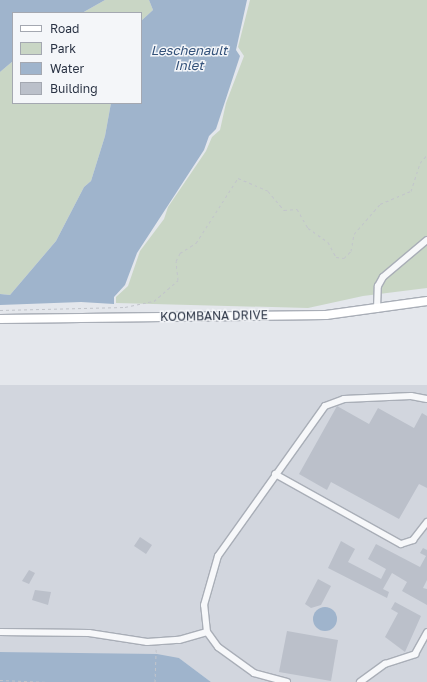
<!DOCTYPE html>
<html>
<head>
<meta charset="utf-8">
<style>
  body { margin:0 }
  #map { position:relative; width:427px; height:682px; overflow:hidden; background:#e4e7ec; font-family:"Golos Text",sans-serif }
  div>[style] { position:absolute }
  .built>* { inset:0; background:#d2d6de }
  .green>* { inset:0; background:#c9d6c5 }
  .water>* { inset:0; background:#9fb4cc }
  .round { border-radius:50% }
  .building>* { inset:0; background:#bbc0ca }
  .path>* { height:1px; margin-top:-0.5px; transform-origin:0; background:repeating-linear-gradient(90deg,#c2c5cb 0 3px,transparent 0 6px) }
  .roads { filter:drop-shadow(1px 0 #a9aeb7) drop-shadow(-1px 0 #a9aeb7) drop-shadow(0 1px #a9aeb7) drop-shadow(0 -1px #a9aeb7) }
  .minor>* { height:6px; margin:-3px; padding:0 3px; transform-origin:3px; border-radius:3px; background:#f7f8fa }
  .major>* { height:8px; margin:-4px; padding:0 4px; transform-origin:4px; border-radius:4px; background:#fff }
  span { translate:-50% -50%; white-space:nowrap; text-align:center; line-height:1.15; -webkit-text-stroke:3px #f4f6f9; paint-order:stroke }
  .street-label { font-size:12px; color:#2b3445 }
  .water-label { font-size:13px; color:#34527a; font-style:italic }
  .legend { position:absolute; left:12px; top:12px; width:130px; height:92px; box-sizing:border-box; background:#f4f6f9; border:1px solid #a4a8b1; margin:0; padding:5px 7px; list-style:none; font-size:12px; color:#2b3445 }
  .legend li { display:flex; align-items:center; gap:8px; height:20px }
  .legend b { width:20px; border:1px solid #a4a8b1 }
</style>
</head>
<body>
<div id="map">
  <div class="built">
    <div style="clip-path:polygon(0 385px,427px 385px,427px 682px,211px 682px,179px 658px,0 652px)"></div>
  </div>
  <div class="green">
    <div style="clip-path:polygon(105px 0,149px 0,153px 10px,141px 21px,141px 13px,82px 13px)"></div>
    <div style="clip-path:polygon(250px 0,427px 0,427px 288px,363px 296px,308px 308px,116px 303px,116px 297px,128px 286px,140px 251px,164px 219px,168px 207px,206px 151px,212px 137px,220px 130px,226px 103px,244px 56px,238px 47px)"></div>
    <div style="clip-path:polygon(13px 61px,13px 103px,111px 103px,105px 136px,91px 181px,84px 187px,56px 241px,10px 295px,0 294px,0 72px)"></div>
  </div>
  <div class="water">
    <div style="clip-path:polygon(0 0,105px 0,82px 13px,13px 13px,13px 61px,0 72px)"></div>
    <div style="clip-path:polygon(145px 0,247px 0,236px 50px,240px 56px,216px 129px,209px 136px,204px 150px,137px 253px,125px 285px,114px 297px,114px 304px,81px 302px,0 305px,0 294px,10px 295px,56px 241px,84px 187px,91px 181px,105px 136px,111px 103px,141px 103px,141px 21px,153px 10px,149px 0)"></div>
    <div class="round" style="left:313px;top:607px;width:24px;height:24px"></div>
    <div style="clip-path:polygon(0 652px,157px 654px,179px 658px,211px 682px,0 682px)"></div>
  </div>
  <div class="building">
    <div style="clip-path:polygon(337px 406px,369px 424px,378px 408px,414px 428px,422px 413px,427px 416px,427px 488px,419px 484px,399px 519px,331px 482px,327px 490px,299px 474px)"></div>
    <div style="clip-path:polygon(140px 537px,152px 545px,146px 554px,134px 546px)"></div>
    <div style="clip-path:polygon(341px 541px,355px 549px,348px 562px,381px 579px,386px 569px,368px 559px,376px 544px,420px 567px,426px 556px,420px 553px,423px 548px,427px 550px,427px 580px,423px 588px,427px 589px,427px 605px,402px 591px,407px 582px,392px 573px,383px 589px,389px 592px,387px 598px,328px 568px)"></div>
    <div style="clip-path:polygon(29px 570px,35px 573px,29px 584px,22px 581px)"></div>
    <div style="clip-path:polygon(318px 579px,331px 586px,321px 605px,311px 608px,305px 604px)"></div>
    <div style="clip-path:polygon(35px 590px,51px 592px,48px 605px,32px 600px)"></div>
    <div style="clip-path:polygon(395px 602px,421px 616px,405px 652px,385px 637px,398px 613px,391px 609px)"></div>
    <div style="clip-path:polygon(287px 631px,338px 640px,331px 681px,279px 672px)"></div>
  </div>
  <div class="path">
    <div style="left:0;top:310px;width:125px;rotate:-1.4deg"></div>
    <div style="left:125px;top:307px;width:30px;rotate:-12deg"></div>
    <div style="left:154px;top:301px;width:32px;rotate:-41deg"></div>
    <div style="left:178px;top:280px;width:19px;rotate:-96deg"></div>
    <div style="left:176px;top:261px;width:9px;rotate:-63deg"></div>
    <div style="left:180px;top:253px;width:19px;rotate:-32deg"></div>
    <div style="left:196px;top:243px;width:77px;rotate:-57.1deg"></div>
    <div style="left:238px;top:178px;width:33px;rotate:23deg"></div>
    <div style="left:268px;top:191px;width:25px;rotate:50deg"></div>
    <div style="left:284px;top:210px;width:13px;rotate:-4deg"></div>
    <div style="left:297px;top:209px;width:22px;rotate:60deg"></div>
    <div style="left:308px;top:228px;width:24px;rotate:35deg"></div>
    <div style="left:328px;top:242px;width:17px;rotate:62deg"></div>
    <div style="left:336px;top:257px;width:8px;rotate:7deg"></div>
    <div style="left:344px;top:258px;width:10px;rotate:-45deg"></div>
    <div style="left:351px;top:251px;width:17px;rotate:-80deg"></div>
    <div style="left:354px;top:234px;width:40px;rotate:-49deg"></div>
    <div style="left:380px;top:204px;width:34px;rotate:-23deg"></div>
    <div style="left:411px;top:191px;width:29px;rotate:-72deg"></div>
    <div style="left:420px;top:163px;width:11px;rotate:-49deg"></div>
    <div style="left:0;top:680px;width:48px;rotate:2.4deg"></div>
    <div style="left:155px;top:682px;width:33px;rotate:-88deg"></div>
  </div>
  <div class="roads">
    <div class="minor">
      <div style="left:377px;top:309px;width:23px;rotate:-88deg"></div>
      <div style="left:378px;top:286px;width:10px;rotate:-61deg"></div>
      <div style="left:383px;top:277px;width:57px;rotate:-40.1deg"></div>
      <div style="left:275px;top:474px;width:144px;rotate:29.1deg"></div>
      <div style="left:401px;top:544px;width:13px;rotate:-18deg"></div>
      <div style="left:413px;top:540px;width:23px;rotate:-52deg"></div>
      <div style="left:0;top:632px;width:89px;rotate:0.6deg"></div>
      <div style="left:89px;top:633px;width:59px;rotate:8.8deg"></div>
      <div style="left:147px;top:642px;width:32px;rotate:-4deg"></div>
      <div style="left:179px;top:640px;width:29px;rotate:-16deg"></div>
      <div style="left:287px;top:682px;width:34px;rotate:-165deg"></div>
      <div style="left:254px;top:673px;width:44px;rotate:-144.2deg"></div>
      <div style="left:218px;top:647px;width:19px;rotate:-126deg"></div>
      <div style="left:207px;top:632px;width:27px;rotate:-96deg"></div>
      <div style="left:204px;top:605px;width:51px;rotate:-74.1deg"></div>
      <div style="left:218px;top:556px;width:184px;rotate:-54.5deg"></div>
      <div style="left:325px;top:406px;width:20px;rotate:-20deg"></div>
      <div style="left:344px;top:399px;width:67px;rotate:-2.6deg"></div>
      <div style="left:411px;top:396px;width:16px;rotate:11deg"></div>
      <div style="left:360px;top:682px;width:31px;rotate:-36deg"></div>
      <div style="left:385px;top:664px;width:32px;rotate:-18deg"></div>
      <div style="left:415px;top:654px;width:25px;rotate:-61deg"></div>
    </div>
    <div class="major">
      <div style="left:0;top:319px;width:326px;rotate:-0.7deg"></div>
      <div style="left:326px;top:315px;width:102px;rotate:-7.9deg"></div>
    </div>
  </div>
  <div class="street-label">
    <span style="left:214px;top:316px;rotate:-1deg">KOOMBANA DRIVE</span>
  </div>
  <div class="water-label">
    <span style="left:189px;top:58px">Leschenault<br>Inlet</span>
  </div>
  <ul class="legend">
  <li><b style="height:5px;background:#fff"></b>Road</li>
  <li><b style="height:11px;background:#c9d6c5"></b>Park</li>
  <li><b style="height:11px;background:#9fb4cc"></b>Water</li>
  <li><b style="height:11px;background:#bbc0ca"></b>Building</li>
  </ul>
</div>
</body>
</html>
